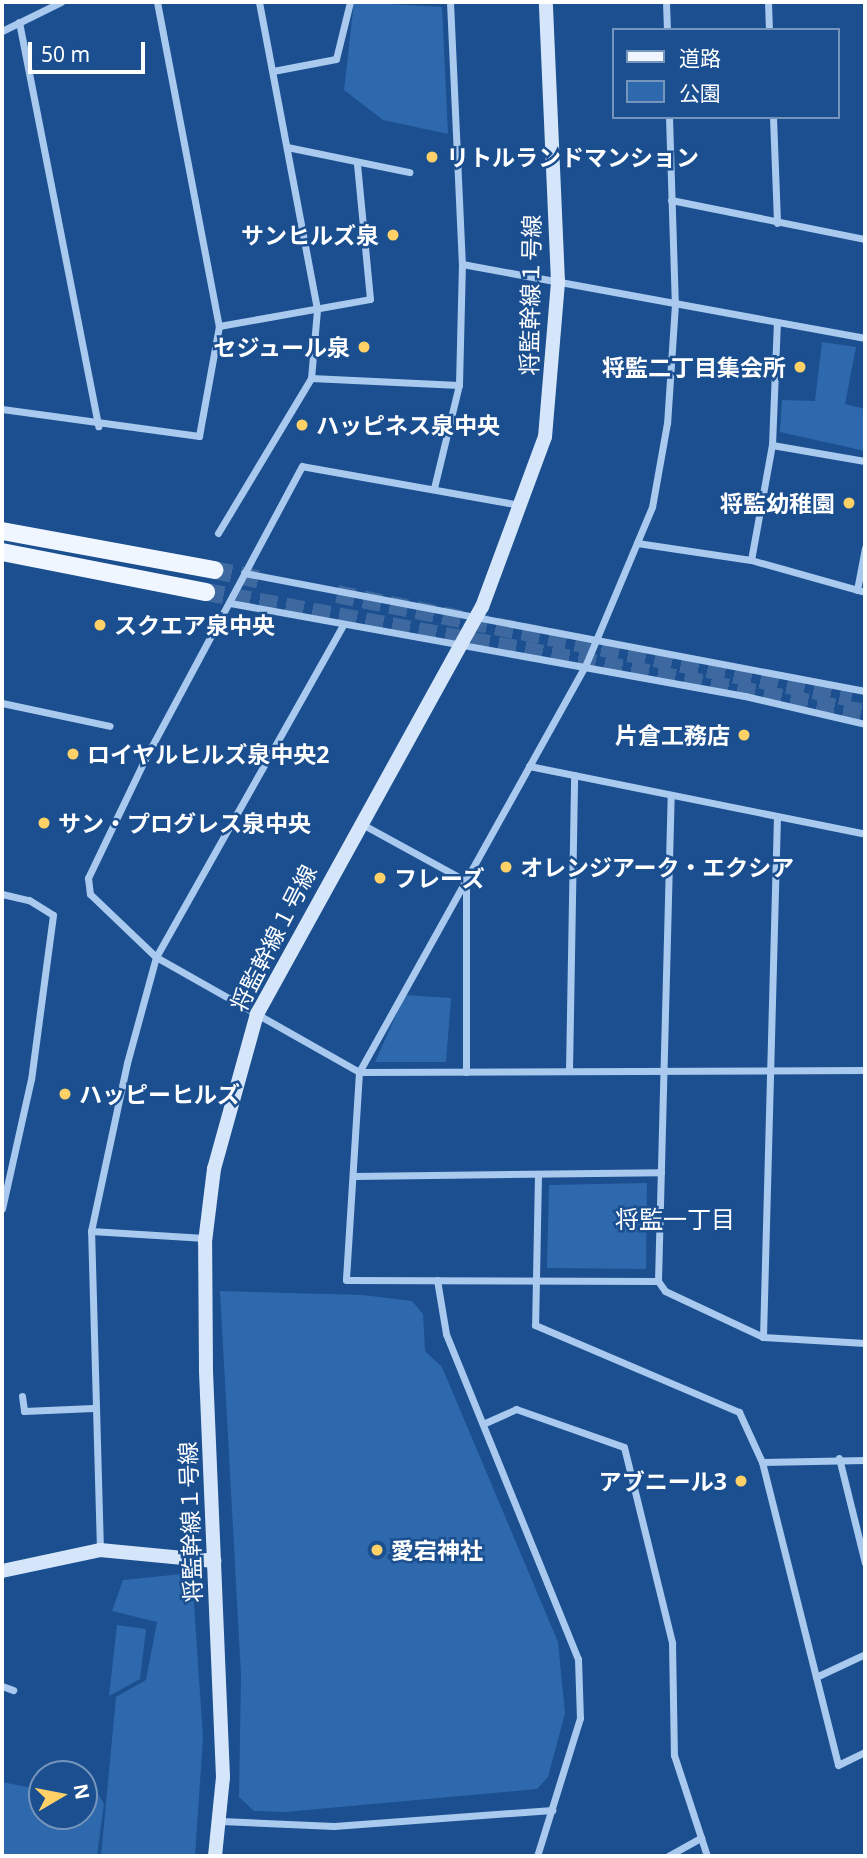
<!DOCTYPE html>
<html>
<head>
<meta charset="utf-8">
<style>
  body { margin:0 }
  #map { position:relative; width:867px; height:1858px; overflow:hidden; background:#1b4f8f; font-family:"Noto Sans","Noto Sans JP",sans-serif }
  div>[style] { position:absolute }
  .green>* { inset:0; background:#2e69ad }
  .primary-tunnel>* { height:18px; margin-top:-9px; transform-origin:0; background:repeating-linear-gradient(90deg,#3d69a0 0 18px,transparent 0 27px) }
  .street>* { height:7px; margin:-3.5px; padding:0 3.5px; transform-origin:3.5px; border-radius:3.5px; background:#a9c9ee }
  .secondary>* { height:14px; margin:-7px; padding:0 7px; transform-origin:7px; border-radius:7px; background:#d6e6fa }
  .primary>* { height:18px; margin:-9px; padding:0 9px; transform-origin:9px; border-radius:9px; background:#f0f6ff }
  .dots>* { width:19px; height:19px; translate:-50% -50%; box-sizing:border-box; border:4px solid #1b4f8f; border-radius:50% }
  span { translate:-50% -50%; white-space:nowrap; text-align:center; line-height:1.15; -webkit-text-stroke:5px #1b4f8f; paint-order:stroke }
  .poi-label { font-size:23px; color:#fff; font-weight:700 }
  .left { translate:0 -50%; text-align:left }
  .right { translate:-100% -50%; text-align:right }
  .street-label { font-size:23px; color:#fff }
  .neighbourhood-label { font-size:24px; color:#fff }
  .frame { position:absolute; inset:0; border:4px solid #fff; pointer-events:none }
  .legend { position:absolute; left:612px; top:28px; width:228px; height:91px; box-sizing:border-box; background:#1b4f8f; border:2px solid #7695bc; margin:0; padding:9px 12px; list-style:none; font-size:21px; color:#fff }
  .legend li { display:flex; align-items:center; gap:14px; height:35px }
  .legend b { width:35px; border:2px solid #7695bc }
  .north { position:absolute; left:28px; top:1760px; width:70px; height:70px; box-sizing:border-box; background:#1b4f8f; border:2px solid #7695bc; border-radius:50%; rotate:80deg; font-size:19px; font-weight:700; line-height:28px; text-align:center; color:#fff }
  .north::after { content:''; display:block; margin:auto; width:24px; height:32px; background:#ffd166; clip-path:polygon(50% 0,100% 100%,50% 72%,0 100%) }
  .scale { position:absolute; left:28px; top:42px; width:117px; height:32px; box-sizing:border-box; border:4px solid #fff; border-top:0; padding-left:9px; font-size:21px; line-height:24px; white-space:nowrap; color:#fff; -webkit-text-stroke:5px #1b4f8f; paint-order:stroke }
</style>
</head>
<body>
<div id="map">
  <div class="green">
    <div style="clip-path:polygon(354px 2px,442px 7px,448px 134px,383px 120px,344px 90px)"></div>
    <div style="clip-path:polygon(822px 342px,856px 347px,845px 404px,865px 409px,865px 451px,780px 432px,782px 400px,815px 401px)"></div>
    <div style="clip-path:polygon(405px 995px,451px 998px,446px 1062px,375px 1062px)"></div>
    <div style="clip-path:polygon(647px 1183px,646px 1269px,547px 1268px,549px 1185px)"></div>
    <div style="clip-path:polygon(220px 1291px,363px 1295px,412px 1301px,423px 1314px,425px 1351px,442px 1367px,558px 1642px,565px 1713px,548px 1777px,537px 1789px,285px 1812px,254px 1811px,239px 1797px,241px 1675px)"></div>
    <div style="clip-path:polygon(192px 1573px,203px 1738px,195px 1856px,101px 1856px,116px 1697px,146px 1680px,157px 1622px,112px 1611px,123px 1580px)"></div>
    <div style="clip-path:polygon(117px 1625px,146px 1629px,140px 1679px,109px 1696px)"></div>
    <div style="clip-path:polygon(2px 1782px,42px 1790px,42px 1816px,84px 1816px,84px 1791px,97px 1792px,104px 1804px,97px 1855px,2px 1856px)"></div>
  </div>
  <div class="primary-tunnel">
    <div style="left:214px;top:570px;width:49px;rotate:11.8deg"></div>
    <div style="left:206px;top:592px;width:670px;rotate:10.4deg"></div>
    <div style="left:337px;top:594px;width:525px;rotate:11.42deg"></div>
  </div>
  <div class="street">
    <div style="left:157px;top:2px;width:330px;rotate:79.2deg"></div>
    <div style="left:219px;top:326px;width:153px;rotate:-10.1deg"></div>
    <div style="left:370px;top:299px;width:135px;rotate:-95.5deg"></div>
    <div style="left:259px;top:2px;width:313px;rotate:79.3deg"></div>
    <div style="left:317px;top:310px;width:68px;rotate:95deg"></div>
    <div style="left:450px;top:2px;width:262px;rotate:87.4deg"></div>
    <div style="left:666px;top:2px;width:28px;rotate:88deg"></div>
    <div style="left:768px;top:2px;width:28px;rotate:88deg"></div>
    <div style="left:19px;top:22px;width:412px;rotate:78.9deg"></div>
    <div style="left:2px;top:31px;width:66px;rotate:-26.2deg"></div>
    <div style="left:273px;top:71px;width:64px;rotate:-10.8deg"></div>
    <div style="left:336px;top:59px;width:59px;rotate:-76.2deg"></div>
    <div style="left:669px;top:117px;width:187px;rotate:88.2deg"></div>
    <div style="left:675px;top:304px;width:119px;rotate:93.8deg"></div>
    <div style="left:667px;top:423px;width:85px;rotate:100.1deg"></div>
    <div style="left:652px;top:507px;width:173px;rotate:112.8deg"></div>
    <div style="left:585px;top:666px;width:465px;rotate:119.1deg"></div>
    <div style="left:359px;top:1072px;width:208px;rotate:93.6deg"></div>
    <div style="left:346px;top:1280px;width:312px;rotate:0.2deg"></div>
    <div style="left:658px;top:1281px;width:12px;rotate:55deg"></div>
    <div style="left:665px;top:1291px;width:108px;rotate:25.1deg"></div>
    <div style="left:763px;top:1337px;width:102px;rotate:3.4deg"></div>
    <div style="left:773px;top:117px;width:106px;rotate:87.8deg"></div>
    <div style="left:287px;top:147px;width:125px;rotate:11.6deg"></div>
    <div style="left:671px;top:200px;width:198px;rotate:11.4deg"></div>
    <div style="left:2px;top:409px;width:199px;rotate:7.8deg"></div>
    <div style="left:199px;top:436px;width:112px;rotate:-79.7deg"></div>
    <div style="left:772px;top:445px;width:94px;rotate:9.8deg"></div>
    <div style="left:434px;top:488px;width:106px;rotate:-76.4deg"></div>
    <div style="left:459px;top:385px;width:121px;rotate:-88.6deg"></div>
    <div style="left:462px;top:264px;width:410px;rotate:10.4deg"></div>
    <div style="left:520px;top:505px;width:221px;rotate:-169.9deg"></div>
    <div style="left:302px;top:466px;width:332px;rotate:118.2deg"></div>
    <div style="left:145px;top:759px;width:132px;rotate:115.6deg"></div>
    <div style="left:88px;top:878px;width:16px;rotate:83deg"></div>
    <div style="left:90px;top:894px;width:91px;rotate:43.7deg"></div>
    <div style="left:156px;top:957px;width:233px;rotate:29.5deg"></div>
    <div style="left:359px;top:1072px;width:506px;rotate:-0.23deg"></div>
    <div style="left:218px;top:533px;width:181px;rotate:-59deg"></div>
    <div style="left:311px;top:378px;width:148px;rotate:2.7deg"></div>
    <div style="left:637px;top:543px;width:115px;rotate:8.5deg"></div>
    <div style="left:751px;top:560px;width:118px;rotate:15.7deg"></div>
    <div style="left:751px;top:560px;width:117px;rotate:-79.7deg"></div>
    <div style="left:772px;top:445px;width:122px;rotate:-87.7deg"></div>
    <div style="left:244px;top:573px;width:632px;rotate:10.76deg"></div>
    <div style="left:857px;top:590px;width:43px;rotate:-79.2deg"></div>
    <div style="left:230px;top:603px;width:523px;rotate:10.24deg"></div>
    <div style="left:745px;top:696px;width:123px;rotate:13.1deg"></div>
    <div style="left:2px;top:703px;width:110px;rotate:12deg"></div>
    <div style="left:529px;top:766px;width:343px;rotate:11.4deg"></div>
    <div style="left:360px;top:823px;width:121px;rotate:28.7deg"></div>
    <div style="left:466px;top:881px;width:191px;rotate:90deg"></div>
    <div style="left:2px;top:894px;width:28px;rotate:13deg"></div>
    <div style="left:29px;top:900px;width:28px;rotate:32deg"></div>
    <div style="left:53px;top:915px;width:165px;rotate:97.6deg"></div>
    <div style="left:31px;top:1079px;width:133px;rotate:102.6deg"></div>
    <div style="left:569px;top:1071px;width:296px;rotate:-89deg"></div>
    <div style="left:538px;top:1174px;width:151px;rotate:91.1deg"></div>
    <div style="left:535px;top:1325px;width:222px;rotate:23.1deg"></div>
    <div style="left:739px;top:1412px;width:55px;rotate:65.3deg"></div>
    <div style="left:762px;top:1462px;width:312px;rotate:75.9deg"></div>
    <div style="left:838px;top:1765px;width:30px;rotate:-26deg"></div>
    <div style="left:353px;top:1176px;width:308px;rotate:-0.7deg"></div>
    <div style="left:91px;top:1231px;width:114px;rotate:3.5deg"></div>
    <div style="left:437px;top:1280px;width:55px;rotate:80.5deg"></div>
    <div style="left:446px;top:1334px;width:351px;rotate:67.9deg"></div>
    <div style="left:578px;top:1659px;width:59px;rotate:88.1deg"></div>
    <div style="left:580px;top:1718px;width:145px;rotate:107.3deg"></div>
    <div style="left:658px;top:1281px;width:486px;rotate:-88.5deg"></div>
    <div style="left:763px;top:1337px;width:521px;rotate:-88.46deg"></div>
    <div style="left:22px;top:1396px;width:15px;rotate:82deg"></div>
    <div style="left:24px;top:1411px;width:69px;rotate:-2.5deg"></div>
    <div style="left:485px;top:1423px;width:34px;rotate:-24deg"></div>
    <div style="left:516px;top:1409px;width:114px;rotate:19.4deg"></div>
    <div style="left:624px;top:1447px;width:202px;rotate:76.2deg"></div>
    <div style="left:672px;top:1643px;width:112px;rotate:89deg"></div>
    <div style="left:674px;top:1755px;width:106px;rotate:71.9deg"></div>
    <div style="left:839px;top:1458px;width:108px;rotate:76.1deg"></div>
    <div style="left:762px;top:1462px;width:103px;rotate:-1.1deg"></div>
    <div style="left:100px;top:1550px;width:319px;rotate:-91.6deg"></div>
    <div style="left:91px;top:1231px;width:172px;rotate:-77.9deg"></div>
    <div style="left:127px;top:1063px;width:110px;rotate:-74.7deg"></div>
    <div style="left:156px;top:957px;width:381px;rotate:-60.6deg"></div>
    <div style="left:816px;top:1677px;width:54px;rotate:-25.1deg"></div>
    <div style="left:2px;top:1686px;width:12px;rotate:20deg"></div>
    <div style="left:221px;top:1821px;width:113px;rotate:2.5deg"></div>
    <div style="left:334px;top:1826px;width:219px;rotate:-4.2deg"></div>
    <div style="left:668px;top:1856px;width:38px;rotate:-29deg"></div>
  </div>
  <div class="secondary">
    <div style="left:2px;top:1571px;width:100px;rotate:-12.1deg"></div>
    <div style="left:100px;top:1550px;width:115px;rotate:5.5deg"></div>
    <div style="left:215px;top:1856px;width:79px;rotate:-84.2deg"></div>
    <div style="left:223px;top:1777px;width:407px;rotate:-92.4deg"></div>
    <div style="left:206px;top:1370px;width:128px;rotate:-90.4deg"></div>
    <div style="left:205px;top:1242px;width:74px;rotate:-83deg"></div>
    <div style="left:214px;top:1169px;width:161px;rotate:-74.5deg"></div>
    <div style="left:257px;top:1014px;width:465px;rotate:-61.1deg"></div>
    <div style="left:482px;top:607px;width:181px;rotate:-69.7deg"></div>
    <div style="left:545px;top:437px;width:156px;rotate:-85.2deg"></div>
    <div style="left:558px;top:282px;width:280px;rotate:-92.5deg"></div>
  </div>
  <div class="primary">
    <div style="left:2px;top:531px;width:216px;rotate:10.4deg"></div>
    <div style="left:2px;top:552px;width:208px;rotate:11.1deg"></div>
  </div>
  <div class="dots">
    <div style="left:432px;top:157px;background:#ffd166"></div>
    <div style="left:393px;top:235px;background:#ffd166"></div>
    <div style="left:364px;top:347px;background:#ffd166"></div>
    <div style="left:800px;top:367px;background:#ffd166"></div>
    <div style="left:302px;top:425px;background:#ffd166"></div>
    <div style="left:849px;top:503px;background:#ffd166"></div>
    <div style="left:100px;top:625px;background:#ffd166"></div>
    <div style="left:744px;top:735px;background:#ffd166"></div>
    <div style="left:73px;top:754px;background:#ffd166"></div>
    <div style="left:44px;top:823px;background:#ffd166"></div>
    <div style="left:506px;top:867px;background:#ffd166"></div>
    <div style="left:380px;top:878px;background:#ffd166"></div>
    <div style="left:65px;top:1094px;background:#ffd166"></div>
    <div style="left:741px;top:1481px;background:#ffd166"></div>
    <div style="left:377px;top:1550px;background:#ffd166"></div>
  </div>
  <div class="poi-label">
    <span class="left" style="left:446px;top:157px">リトルランドマンション</span>
    <span class="right" style="left:379px;top:235px">サンヒルズ泉</span>
    <span class="right" style="left:350px;top:347px">セジュール泉</span>
    <span class="right" style="left:786px;top:367px">将監二丁目集会所</span>
    <span class="left" style="left:316px;top:425px">ハッピネス泉中央</span>
    <span class="right" style="left:835px;top:503px">将監幼稚園</span>
    <span class="left" style="left:114px;top:625px">スクエア泉中央</span>
    <span class="right" style="left:730px;top:735px">片倉工務店</span>
    <span class="left" style="left:87px;top:754px">ロイヤルヒルズ泉中央2</span>
    <span class="left" style="left:58px;top:823px">サン・プログレス泉中央</span>
    <span class="left" style="left:520px;top:867px">オレンジアーク・エクシア</span>
    <span class="left" style="left:394px;top:878px">フレーズ</span>
    <span class="left" style="left:79px;top:1094px">ハッピーヒルズ</span>
    <span class="right" style="left:727px;top:1481px">アブニール3</span>
    <span class="left" style="left:391px;top:1550px">愛宕神社</span>
  </div>
  <div class="street-label">
    <span style="left:530px;top:295px;rotate:-89deg">将監幹線１号線</span>
    <span style="left:273px;top:938px;rotate:-63deg">将監幹線１号線</span>
    <span style="left:190px;top:1522px;rotate:-92deg">将監幹線１号線</span>
  </div>
  <div class="neighbourhood-label">
    <span style="left:675px;top:1219px">将監一丁目</span>
  </div>
  <div class="frame"></div>
  <ul class="legend">
  <li><b style="height:9px;background:#f0f6ff"></b>道路</li>
  <li><b style="height:19px;background:#2e69ad"></b>公園</li>
  </ul>
  <div class="north">N</div>
  <div class="scale">50 m</div>
</div>
</body>
</html>
